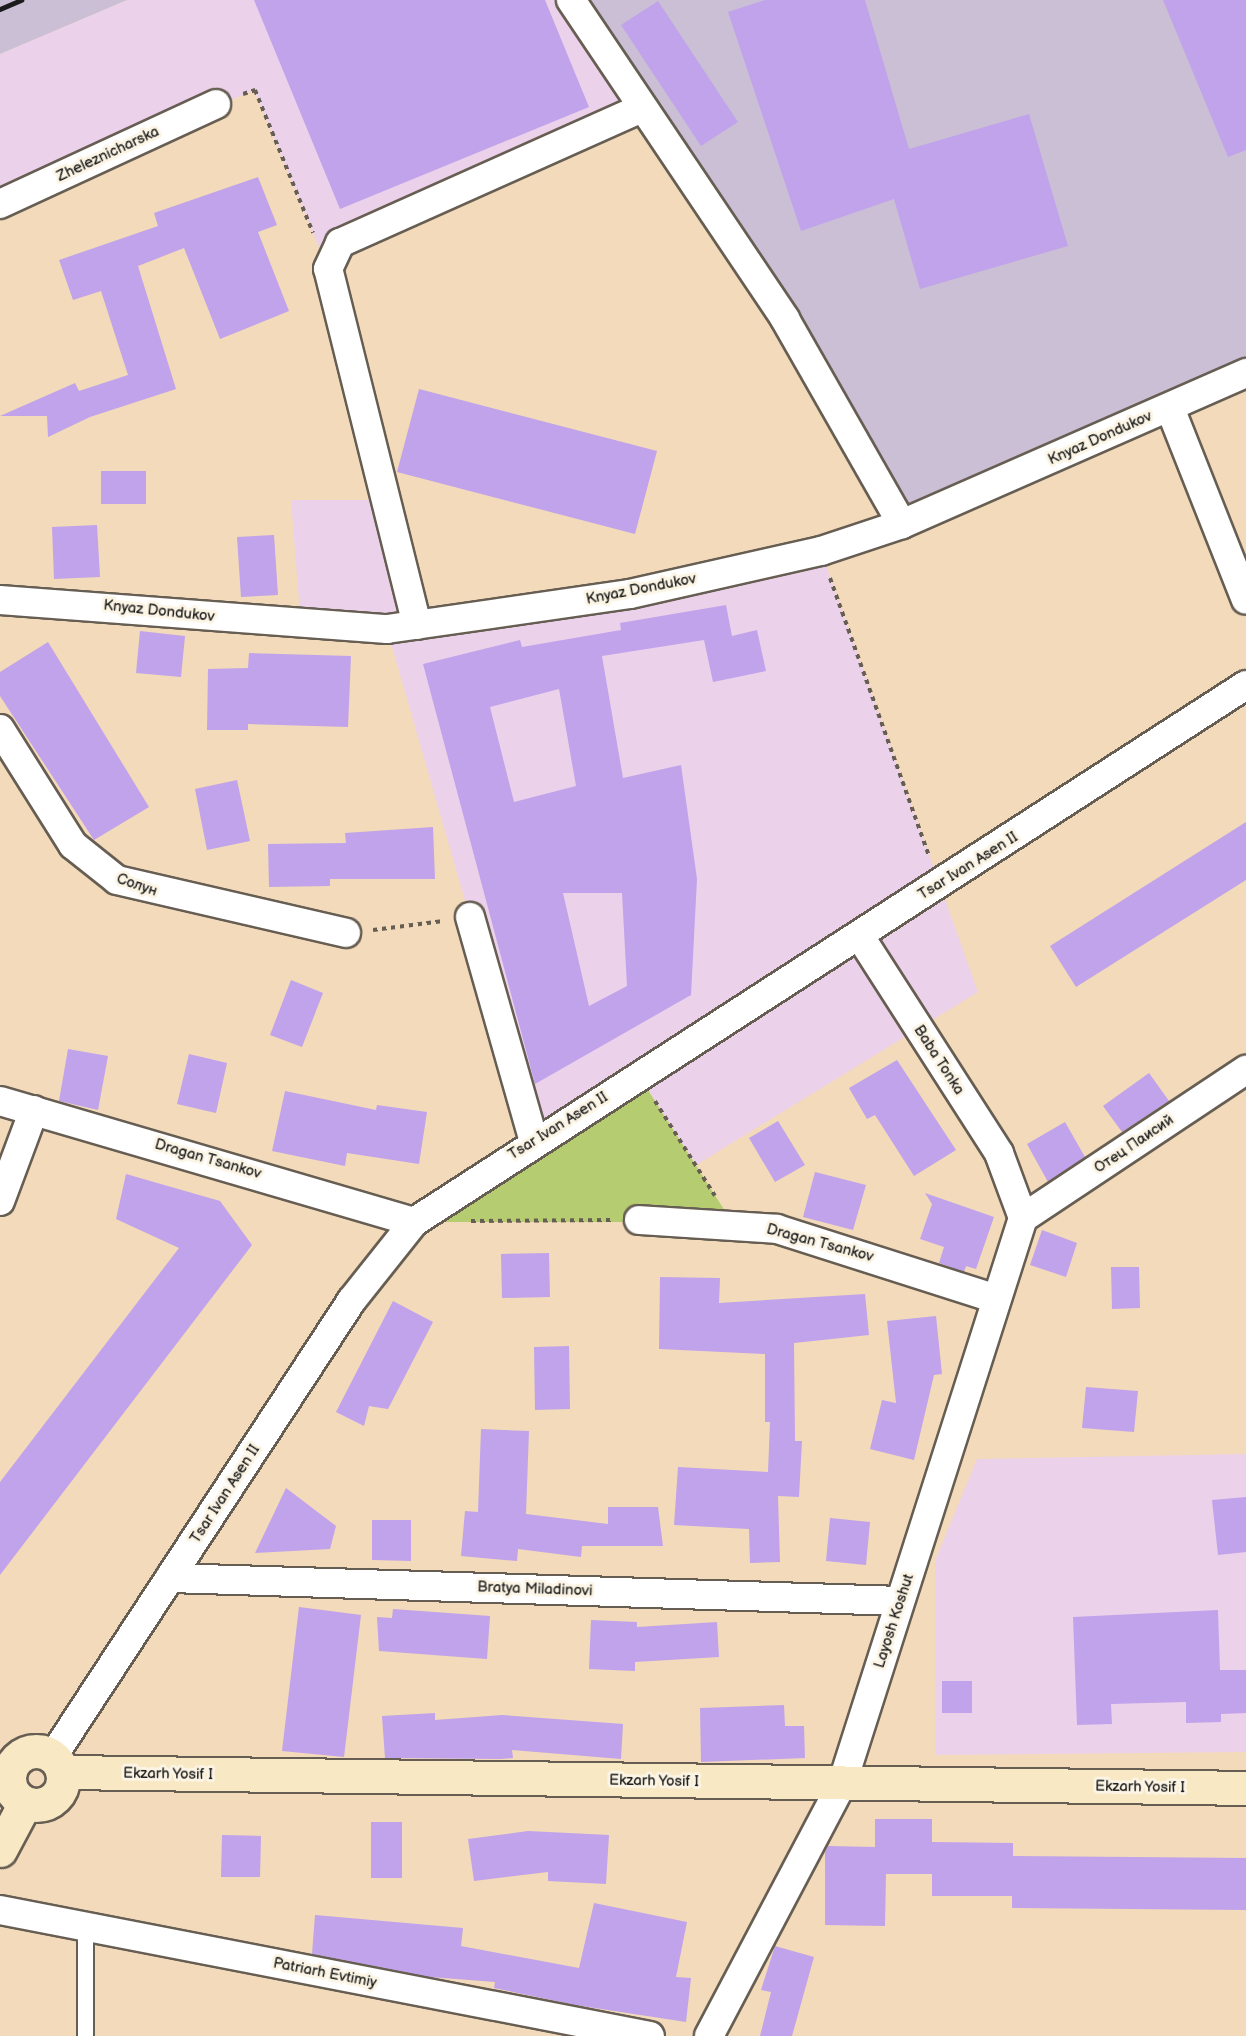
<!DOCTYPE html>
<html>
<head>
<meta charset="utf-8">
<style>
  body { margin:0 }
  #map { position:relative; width:1246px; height:2036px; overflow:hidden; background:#f2daba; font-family:"Balsamiq Sans",sans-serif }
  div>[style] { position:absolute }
  .built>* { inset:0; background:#ecd1ea }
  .industrial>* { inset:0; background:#cbbfd5 }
  .green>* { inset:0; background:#b5cc71 }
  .building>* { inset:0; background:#c0a3ea }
  .path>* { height:4px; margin-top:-2px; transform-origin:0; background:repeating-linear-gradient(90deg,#675e53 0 4.5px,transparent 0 9px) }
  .roads { filter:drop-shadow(2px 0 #675e53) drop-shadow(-2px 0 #675e53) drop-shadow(0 2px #675e53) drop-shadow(0 -2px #675e53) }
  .lane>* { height:15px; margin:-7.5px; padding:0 7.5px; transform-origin:7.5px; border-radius:7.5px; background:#fff }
  .street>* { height:28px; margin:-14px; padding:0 14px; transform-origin:14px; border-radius:14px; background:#fff }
  .secondary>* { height:33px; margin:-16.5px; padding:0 16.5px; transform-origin:16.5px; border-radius:16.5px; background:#f8e8c3 }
  .secondary>.ring { margin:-16.5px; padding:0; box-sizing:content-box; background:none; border:33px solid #f8e8c3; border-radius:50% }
  .rail>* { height:4.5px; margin:-2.25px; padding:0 2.25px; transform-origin:2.25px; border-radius:2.25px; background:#1c1c1c }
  span { translate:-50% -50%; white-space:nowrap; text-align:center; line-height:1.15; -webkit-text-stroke:6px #fcf5e5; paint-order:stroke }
  .street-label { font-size:15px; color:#1c1c1c }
</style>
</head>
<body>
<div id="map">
  <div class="built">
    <div style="clip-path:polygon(127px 0,571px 0,640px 109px,341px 243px,328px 269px,254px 90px,0 204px,0 54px)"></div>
    <div style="clip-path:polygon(291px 500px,387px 500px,417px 624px,821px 551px,978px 992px,696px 1165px,639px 1076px,534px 1141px,387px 629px,301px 626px)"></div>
    <div style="clip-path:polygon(1246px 1454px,1246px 1752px,935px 1755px,935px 1561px,977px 1459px)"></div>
  </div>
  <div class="industrial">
    <div style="clip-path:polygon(0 0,127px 0,0 54px)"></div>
    <div style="clip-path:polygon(571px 0,1246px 0,1246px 373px,902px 524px)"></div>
  </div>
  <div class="green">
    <div style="clip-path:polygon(639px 1076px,732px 1222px,414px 1222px)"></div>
  </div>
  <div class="building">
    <div style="clip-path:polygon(254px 0,545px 0,589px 107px,340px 209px)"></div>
    <div style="clip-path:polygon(765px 0,865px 0,909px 149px,1029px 114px,1068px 246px,920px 289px,894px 199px,801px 231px,728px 12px)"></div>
    <div style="clip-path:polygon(1163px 0,1246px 0,1246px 150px,1228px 157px)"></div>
    <div style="clip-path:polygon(658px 1px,738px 122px,701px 146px,621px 25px)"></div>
    <div style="clip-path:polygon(258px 177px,277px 225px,258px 232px,289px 311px,220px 339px,184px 248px,138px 266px,176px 389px,90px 417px,48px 437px,47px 416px,0 416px,75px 383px,79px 391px,128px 375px,101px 291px,73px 300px,59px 260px,158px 226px,154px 213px)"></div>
    <div style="clip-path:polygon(419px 389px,657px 451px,635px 534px,397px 472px)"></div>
    <div style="clip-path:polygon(101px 471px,146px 471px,146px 504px,101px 504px)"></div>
    <div style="clip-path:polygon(97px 525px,100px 577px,54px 579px,52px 527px)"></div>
    <div style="clip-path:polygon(274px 535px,278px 595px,241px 597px,237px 537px)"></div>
    <div style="clip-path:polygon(evenodd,726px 605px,732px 636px,757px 630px,766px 671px,713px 682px,704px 640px,602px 656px,623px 778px,681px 765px,697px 879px,691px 995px,535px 1084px,423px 664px,520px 640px,522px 647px,621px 630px,620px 623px,726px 605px,559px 689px,576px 786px,514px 802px,490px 707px,559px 689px,726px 605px,563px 893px,622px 893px,627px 986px,589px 1006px,563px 893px)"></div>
    <div style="clip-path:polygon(140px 631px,185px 636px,181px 677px,136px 673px)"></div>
    <div style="clip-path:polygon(48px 642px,149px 807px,94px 840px,0 696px,0 672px)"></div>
    <div style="clip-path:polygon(249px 653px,351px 656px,348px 727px,248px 724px,248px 730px,207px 730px,208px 669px,248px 668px)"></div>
    <div style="clip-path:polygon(237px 780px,250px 841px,207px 850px,195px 789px)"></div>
    <div style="clip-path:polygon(1246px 822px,1246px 880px,1076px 987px,1050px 946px)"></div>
    <div style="clip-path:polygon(433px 827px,435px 879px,330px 879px,330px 886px,269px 887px,268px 844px,346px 843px,345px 833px)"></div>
    <div style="clip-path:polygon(291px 980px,323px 993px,302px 1047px,270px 1035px)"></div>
    <div style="clip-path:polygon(68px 1049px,108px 1056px,98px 1110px,59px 1101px)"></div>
    <div style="clip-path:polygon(189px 1054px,227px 1063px,216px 1113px,177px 1104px)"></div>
    <div style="clip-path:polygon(897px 1060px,956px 1150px,914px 1176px,875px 1115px,867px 1119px,849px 1088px)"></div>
    <div style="clip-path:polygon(1149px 1073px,1169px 1101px,1122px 1132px,1103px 1106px)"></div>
    <div style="clip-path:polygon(285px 1091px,376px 1110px,377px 1105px,427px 1112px,419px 1164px,347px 1153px,345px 1166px,272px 1151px)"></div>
    <div style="clip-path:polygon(778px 1121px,805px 1165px,775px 1182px,749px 1138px)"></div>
    <div style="clip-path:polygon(1065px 1122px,1085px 1157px,1048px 1182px,1027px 1144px)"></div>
    <div style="clip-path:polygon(815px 1172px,866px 1185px,853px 1230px,803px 1217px)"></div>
    <div style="clip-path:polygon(126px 1174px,220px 1201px,252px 1245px,0 1575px,0 1482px,179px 1248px,116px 1219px)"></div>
    <div style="clip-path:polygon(925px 1193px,994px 1217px,976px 1269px,966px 1266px,964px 1272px,939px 1263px,944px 1247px,920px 1239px,932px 1204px)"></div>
    <div style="clip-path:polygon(1042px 1230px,1077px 1243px,1066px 1277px,1030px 1265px)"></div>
    <div style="clip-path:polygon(549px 1253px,550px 1297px,502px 1298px,501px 1254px)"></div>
    <div style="clip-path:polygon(1111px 1267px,1139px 1267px,1140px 1308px,1112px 1309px)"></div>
    <div style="clip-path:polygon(660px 1277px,720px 1278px,719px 1303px,865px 1294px,869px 1335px,794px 1343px,795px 1441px,802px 1441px,799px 1497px,778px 1496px,780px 1562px,750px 1563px,749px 1529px,674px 1525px,678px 1467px,768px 1472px,770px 1422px,765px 1422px,765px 1354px,659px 1349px)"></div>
    <div style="clip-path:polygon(393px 1301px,433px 1322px,388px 1409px,369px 1406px,364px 1426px,336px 1412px)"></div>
    <div style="clip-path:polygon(936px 1316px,942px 1374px,934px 1375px,914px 1460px,870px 1449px,882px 1400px,896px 1403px,887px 1321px)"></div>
    <div style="clip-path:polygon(569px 1346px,570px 1409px,535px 1410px,534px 1347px)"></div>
    <div style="clip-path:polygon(1086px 1387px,1138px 1391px,1134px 1432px,1082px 1428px)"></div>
    <div style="clip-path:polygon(481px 1429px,529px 1431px,526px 1514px,608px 1524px,608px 1507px,658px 1507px,663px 1546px,582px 1546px,581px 1557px,518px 1549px,517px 1561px,461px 1556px,465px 1511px,478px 1512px)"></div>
    <div style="clip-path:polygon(286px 1488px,336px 1526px,330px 1549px,255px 1553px)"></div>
    <div style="clip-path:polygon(1246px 1497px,1246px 1552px,1218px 1555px,1212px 1500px)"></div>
    <div style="clip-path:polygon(830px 1518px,870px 1522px,866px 1565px,826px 1561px)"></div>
    <div style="clip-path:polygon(372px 1520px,411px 1520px,411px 1561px,372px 1560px)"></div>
    <div style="clip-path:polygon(299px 1607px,361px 1615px,344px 1757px,282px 1751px)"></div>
    <div style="clip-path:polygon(393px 1609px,490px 1616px,487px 1659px,379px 1651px,377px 1617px,392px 1618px)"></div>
    <div style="clip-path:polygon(1218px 1610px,1220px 1670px,1246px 1670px,1246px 1713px,1221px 1714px,1221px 1722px,1186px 1723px,1186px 1702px,1111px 1704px,1112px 1724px,1077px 1725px,1073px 1617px)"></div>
    <div style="clip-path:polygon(591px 1620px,637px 1622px,637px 1627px,717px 1622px,719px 1657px,635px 1662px,635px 1671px,589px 1669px)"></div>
    <div style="clip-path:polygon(942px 1681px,972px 1681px,972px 1713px,942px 1713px)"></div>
    <div style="clip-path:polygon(784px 1705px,785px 1726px,804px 1726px,805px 1758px,701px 1762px,700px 1708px)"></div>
    <div style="clip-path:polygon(435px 1713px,435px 1720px,502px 1715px,623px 1724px,621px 1759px,512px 1750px,513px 1758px,501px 1759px,385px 1758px,382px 1716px)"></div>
    <div style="clip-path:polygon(875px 1819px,932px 1819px,932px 1842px,1013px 1843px,1013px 1856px,1246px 1858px,1246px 1910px,1012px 1908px,1012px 1896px,932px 1896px,932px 1874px,886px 1874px,885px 1926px,825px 1925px,825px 1852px,828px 1846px,875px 1847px)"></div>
    <div style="clip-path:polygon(371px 1822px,402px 1822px,402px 1878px,371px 1878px)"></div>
    <div style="clip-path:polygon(528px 1831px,609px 1835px,606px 1884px,548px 1881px,548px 1872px,474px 1881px,468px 1839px)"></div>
    <div style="clip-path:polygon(222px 1835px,261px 1836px,260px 1877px,221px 1877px)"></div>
    <div style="clip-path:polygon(594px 1903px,687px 1922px,676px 1977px,691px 1978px,686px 2022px,575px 2005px,494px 1988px,495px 1982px,430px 1977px,312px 1954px,315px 1915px,463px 1928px,461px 1946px,579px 1968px)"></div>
    <div style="clip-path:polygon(775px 1946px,814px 1957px,792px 2036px,760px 2036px,771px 1992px,761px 1990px)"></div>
  </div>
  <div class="path">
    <div style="left:243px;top:94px;width:13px;rotate:-18deg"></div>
    <div style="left:255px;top:90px;width:154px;rotate:67.9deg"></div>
    <div style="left:830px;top:578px;width:295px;rotate:70.4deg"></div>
    <div style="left:373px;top:930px;width:71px;rotate:-7.3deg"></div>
    <div style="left:655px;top:1101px;width:112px;rotate:57.7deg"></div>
    <div style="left:471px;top:1221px;width:140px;rotate:-0.4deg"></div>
  </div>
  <div class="roads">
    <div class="lane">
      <div style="left:85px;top:2036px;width:109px;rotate:-90deg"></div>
    </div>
    <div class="street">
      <div style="left:571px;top:0;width:384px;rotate:56.1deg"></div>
      <div style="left:785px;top:319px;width:236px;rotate:60.3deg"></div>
      <div style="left:0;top:204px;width:238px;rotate:-24.8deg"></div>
      <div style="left:1170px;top:408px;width:206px;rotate:68.4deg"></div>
      <div style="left:0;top:600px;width:388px;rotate:4.3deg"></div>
      <div style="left:387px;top:629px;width:246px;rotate:-8.2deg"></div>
      <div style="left:630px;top:594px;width:196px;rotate:-12.7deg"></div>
      <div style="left:821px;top:551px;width:85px;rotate:-18.4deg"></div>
      <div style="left:902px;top:524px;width:376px;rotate:-23.7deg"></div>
      <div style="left:417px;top:625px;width:367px;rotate:-104deg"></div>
      <div style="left:328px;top:269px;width:29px;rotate:-65deg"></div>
      <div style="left:340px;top:243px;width:329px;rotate:-24.1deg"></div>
      <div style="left:0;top:729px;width:137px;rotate:57.8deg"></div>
      <div style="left:73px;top:845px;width:56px;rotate:38.5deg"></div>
      <div style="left:117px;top:880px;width:235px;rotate:13deg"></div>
      <div style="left:470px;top:917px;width:233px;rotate:74.1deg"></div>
      <div style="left:0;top:1101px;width:431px;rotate:16.3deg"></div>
      <div style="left:0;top:1201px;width:97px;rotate:-69.5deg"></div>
      <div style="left:1023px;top:1218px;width:268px;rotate:-33.6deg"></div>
      <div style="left:639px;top:1220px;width:138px;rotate:3.7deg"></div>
      <div style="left:777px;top:1229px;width:230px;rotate:17.7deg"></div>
      <div style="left:170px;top:1578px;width:730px;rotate:1.8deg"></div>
      <div style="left:53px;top:1756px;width:545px;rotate:-56.75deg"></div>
      <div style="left:352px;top:1300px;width:100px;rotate:-51.5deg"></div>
      <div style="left:414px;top:1222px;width:990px;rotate:-32.84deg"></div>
      <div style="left:0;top:1772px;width:10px"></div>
      <div style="left:0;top:1910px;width:662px;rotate:10.97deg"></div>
      <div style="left:709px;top:2036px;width:285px;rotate:-62.2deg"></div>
      <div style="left:842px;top:1784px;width:594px;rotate:-72.27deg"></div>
      <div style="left:1023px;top:1218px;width:69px;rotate:-110.3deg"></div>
      <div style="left:999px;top:1153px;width:259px;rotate:-122.7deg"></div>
    </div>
    <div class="secondary">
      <div class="ring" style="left:9px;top:1751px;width:21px;height:21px"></div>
      <div style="left:63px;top:1772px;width:1183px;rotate:0.77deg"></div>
      <div style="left:0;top:1850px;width:53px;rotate:-62deg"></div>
    </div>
  </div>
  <div class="rail">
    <div style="left:0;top:9px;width:23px;rotate:-23deg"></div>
  </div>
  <div class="street-label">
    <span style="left:108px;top:154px;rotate:-25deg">Zheleznicharska</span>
    <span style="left:1100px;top:438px;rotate:-24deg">Knyaz Dondukov</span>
    <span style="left:641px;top:589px;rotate:-11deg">Knyaz Dondukov</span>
    <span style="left:159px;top:611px;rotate:6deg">Knyaz Dondukov</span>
    <span style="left:968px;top:866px;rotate:-32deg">Tsar Ivan Asen II</span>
    <span style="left:137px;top:885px;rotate:19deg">Солун</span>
    <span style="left:939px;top:1060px;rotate:57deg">Baba Tonka</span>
    <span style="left:558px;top:1126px;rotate:-32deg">Tsar Ivan Asen II</span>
    <span style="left:1134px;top:1144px;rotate:-34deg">Отец Паисий</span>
    <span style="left:208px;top:1159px;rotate:16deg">Dragan Tsankov</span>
    <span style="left:820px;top:1243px;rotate:15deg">Dragan Tsankov</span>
    <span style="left:225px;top:1494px;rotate:-57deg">Tsar Ivan Asen II</span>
    <span style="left:535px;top:1589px;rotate:2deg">Bratya Miladinovi</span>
    <span style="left:894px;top:1621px;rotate:-72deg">Layosh Koshut</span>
    <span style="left:168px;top:1774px;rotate:1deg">Ekzarh Yosif I</span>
    <span style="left:654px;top:1781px;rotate:1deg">Ekzarh Yosif I</span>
    <span style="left:1140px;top:1787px;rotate:1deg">Ekzarh Yosif I</span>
    <span style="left:325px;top:1973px;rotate:11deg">Patriarh Evtimiy</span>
  </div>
</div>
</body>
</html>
